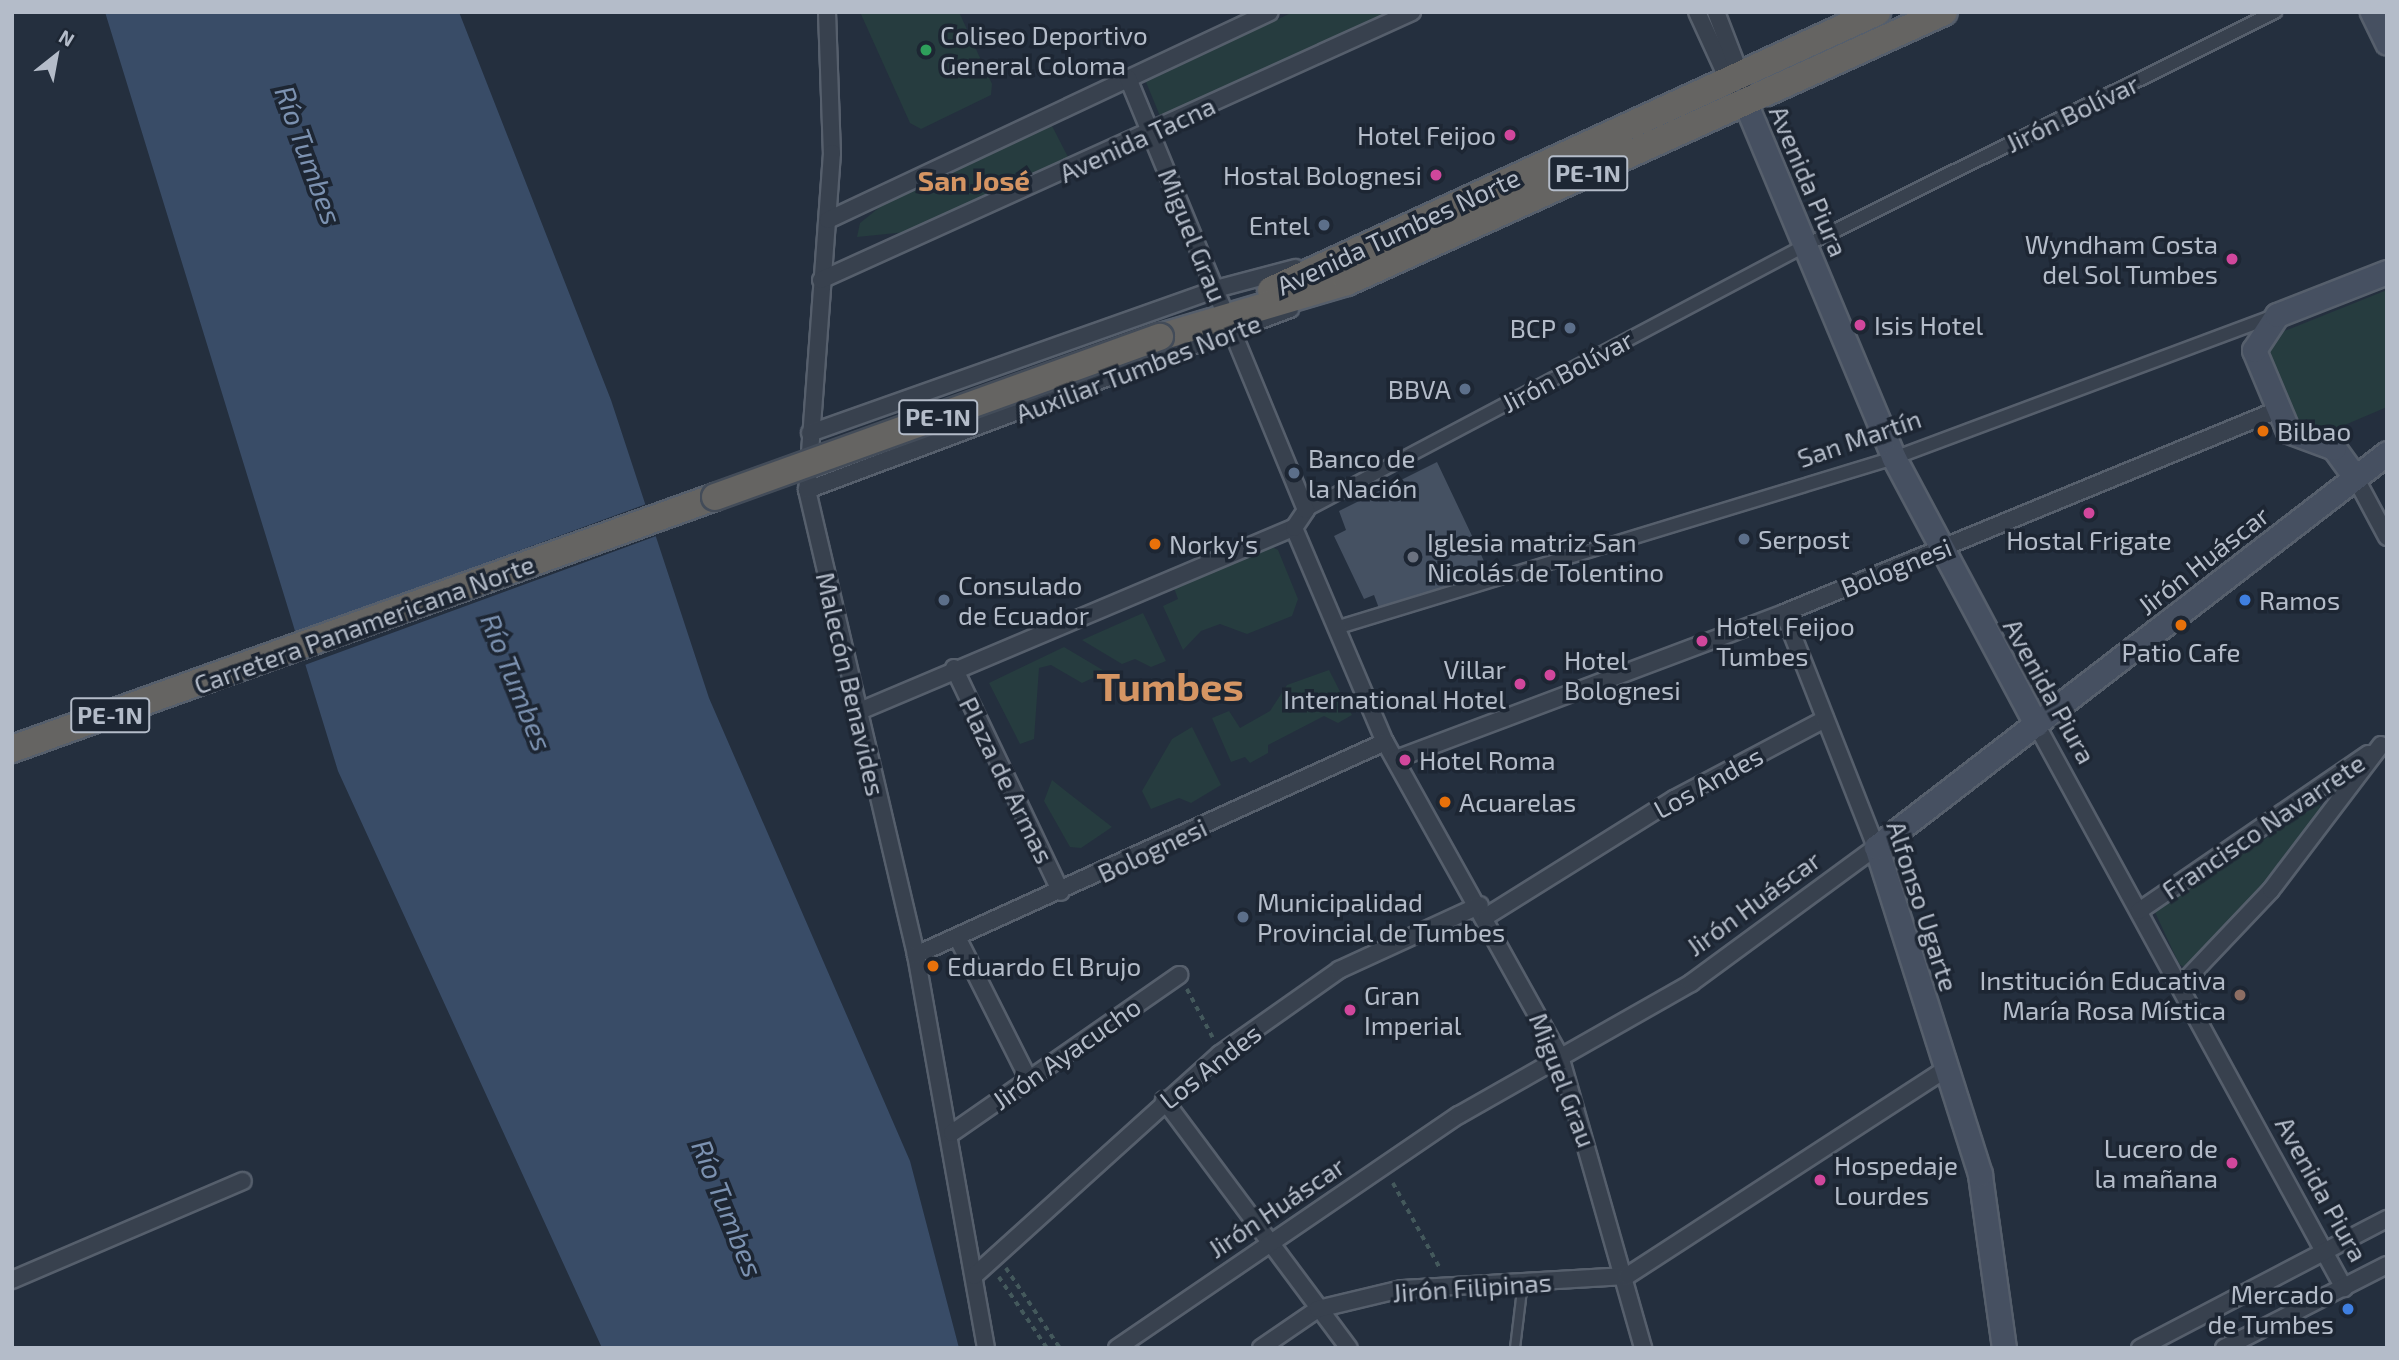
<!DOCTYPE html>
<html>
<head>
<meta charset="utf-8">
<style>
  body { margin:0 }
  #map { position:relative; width:2399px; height:1360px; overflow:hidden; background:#242f3e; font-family:"Exo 2",sans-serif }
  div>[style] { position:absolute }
  .green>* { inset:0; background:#263c3f }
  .water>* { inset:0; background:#394c67 }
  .pier>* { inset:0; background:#242f3e }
  .building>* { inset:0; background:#455162 }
  .path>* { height:3.5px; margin-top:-1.75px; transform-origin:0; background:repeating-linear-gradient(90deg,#44595c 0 5px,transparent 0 10px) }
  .roads { filter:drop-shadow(2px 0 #565f6c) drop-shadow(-2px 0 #565f6c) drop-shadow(0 2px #565f6c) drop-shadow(0 -2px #565f6c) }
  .service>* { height:8px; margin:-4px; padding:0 4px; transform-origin:4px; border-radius:4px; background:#38414e }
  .pedestrian>* { height:12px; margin:-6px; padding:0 6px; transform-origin:6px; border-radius:6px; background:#38414e }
  .minor>* { height:16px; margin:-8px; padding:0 8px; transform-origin:8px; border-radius:8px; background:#38414e }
  .secondary>* { height:23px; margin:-11.5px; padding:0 11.5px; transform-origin:11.5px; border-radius:11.5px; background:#465061 }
  .trunk>* { height:26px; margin:-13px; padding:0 13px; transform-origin:13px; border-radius:13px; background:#656462 }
  .bridges { filter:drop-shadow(2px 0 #434c59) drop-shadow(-2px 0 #434c59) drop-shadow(0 2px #434c59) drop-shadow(0 -2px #434c59) }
  .trunk-bridge>* { height:26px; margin:-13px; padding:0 13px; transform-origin:13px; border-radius:13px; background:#656462 }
  .dots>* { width:19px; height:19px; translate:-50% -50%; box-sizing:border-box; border:4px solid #1d2633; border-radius:50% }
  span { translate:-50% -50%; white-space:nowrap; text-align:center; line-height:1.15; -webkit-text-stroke:7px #1d2633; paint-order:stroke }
  .shield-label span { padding:2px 5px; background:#1d2633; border:2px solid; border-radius:5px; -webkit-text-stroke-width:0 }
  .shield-label { font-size:24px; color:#b4bcc9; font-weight:700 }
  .poi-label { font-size:26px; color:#b4bcc9 }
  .left { translate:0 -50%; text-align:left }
  .right { translate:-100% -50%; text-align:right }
  .street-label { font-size:26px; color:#b4bcc9 }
  .water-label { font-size:28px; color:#7c92b1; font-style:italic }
  .neighbourhood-label { font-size:28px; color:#d59563; font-weight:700 }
  .town-label { font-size:40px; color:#d59563; font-weight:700 }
  .frame { position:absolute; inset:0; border:14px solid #b4bcc9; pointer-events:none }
  .north { position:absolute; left:21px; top:21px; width:70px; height:70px; -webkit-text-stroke:5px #1d2633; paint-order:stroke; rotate:31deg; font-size:19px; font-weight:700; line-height:28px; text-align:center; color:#b4bcc9 }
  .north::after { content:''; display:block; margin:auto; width:24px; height:32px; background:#b4bcc9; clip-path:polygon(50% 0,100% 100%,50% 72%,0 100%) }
</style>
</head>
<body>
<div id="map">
  <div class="green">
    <div style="clip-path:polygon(860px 12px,959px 12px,992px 84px,991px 95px,921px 129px,910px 123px)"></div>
    <div style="clip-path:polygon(1293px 12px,1394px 12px,1160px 116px,1146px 82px)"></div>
    <div style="clip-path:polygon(1050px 122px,1069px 159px,916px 231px,857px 237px,860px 223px,901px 190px)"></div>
    <div style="clip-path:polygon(2387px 290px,2387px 407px,2333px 430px,2296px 425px,2264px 348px,2277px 334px)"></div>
    <div style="clip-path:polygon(1267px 544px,1278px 550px,1298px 599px,1292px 616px,1247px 634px,1220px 624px,1201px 631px,1183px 650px,1163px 606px,1178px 599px,1173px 585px)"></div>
    <div style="clip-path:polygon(1143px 613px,1166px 661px,1151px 667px,1135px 659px,1122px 664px,1082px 640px)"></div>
    <div style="clip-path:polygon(1064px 647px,1106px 672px,1082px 683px,1051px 665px,1039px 668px,1034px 739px,1020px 744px,989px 683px)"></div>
    <div style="clip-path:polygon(1329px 670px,1352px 715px,1338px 723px,1324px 716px,1268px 745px,1268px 753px,1250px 763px,1245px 757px,1231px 762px,1212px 718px,1229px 711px,1240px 728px,1270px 711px,1287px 685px)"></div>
    <div style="clip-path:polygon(1192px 727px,1221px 785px,1191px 803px,1179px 798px,1151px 809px,1142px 791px,1172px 739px)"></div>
    <div style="clip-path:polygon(1052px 780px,1067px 792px,1112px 827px,1081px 848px,1070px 847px,1044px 801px)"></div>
    <div style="clip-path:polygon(2319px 804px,2326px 813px,2187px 969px,2179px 964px,2154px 910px)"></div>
  </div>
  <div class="water">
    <div style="clip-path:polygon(105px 12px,459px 12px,611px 400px,709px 698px,910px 1161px,959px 1348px,602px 1348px,338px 771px)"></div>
  </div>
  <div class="pier">
    <div style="clip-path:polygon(649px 503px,659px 535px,302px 666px,292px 634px)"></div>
  </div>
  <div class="building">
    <div style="clip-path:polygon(1437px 462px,1492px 578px,1380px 611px,1374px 595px,1364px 599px,1334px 536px,1346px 530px,1339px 511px)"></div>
  </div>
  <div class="path">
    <div style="left:1187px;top:989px;width:55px;rotate:62deg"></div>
    <div style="left:1393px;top:1183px;width:97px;rotate:61.1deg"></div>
    <div style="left:1006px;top:1268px;width:97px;rotate:56deg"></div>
    <div style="left:999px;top:1277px;width:86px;rotate:55.9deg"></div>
  </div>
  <div class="roads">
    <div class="service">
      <div style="left:1515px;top:1348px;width:66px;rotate:-83.1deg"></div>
    </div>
    <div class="pedestrian">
      <div style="left:1306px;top:510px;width:566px;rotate:-27.92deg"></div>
      <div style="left:1806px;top:245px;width:524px;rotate:-26.42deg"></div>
      <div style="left:1339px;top:627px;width:580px;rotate:-16.94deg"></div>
      <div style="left:1894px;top:458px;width:408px;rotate:-20.5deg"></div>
    </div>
    <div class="minor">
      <div style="left:827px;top:12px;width:141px;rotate:88deg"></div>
      <div style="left:832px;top:153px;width:338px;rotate:94.2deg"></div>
      <div style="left:807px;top:490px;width:478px;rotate:76.8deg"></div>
      <div style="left:916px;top:955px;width:399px;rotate:79.9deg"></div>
      <div style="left:1697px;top:12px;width:81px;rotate:65.3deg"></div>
      <div style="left:1716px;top:12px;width:75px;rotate:68.9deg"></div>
      <div style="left:828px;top:220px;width:488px;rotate:-25.2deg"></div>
      <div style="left:821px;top:280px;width:649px;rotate:-24.39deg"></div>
      <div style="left:810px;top:433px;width:431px;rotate:-19.5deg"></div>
      <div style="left:1216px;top:289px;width:82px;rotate:-14.9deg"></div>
      <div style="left:2355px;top:477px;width:68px;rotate:61.9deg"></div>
      <div style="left:807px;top:490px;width:516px;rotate:-20.54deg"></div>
      <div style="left:1294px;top:528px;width:233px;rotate:67deg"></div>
      <div style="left:1385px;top:742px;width:359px;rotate:60.9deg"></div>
      <div style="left:1560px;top:1056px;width:304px;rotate:74.1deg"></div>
      <div style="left:954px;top:668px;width:248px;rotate:64.5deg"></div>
      <div style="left:855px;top:713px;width:476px;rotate:-22.9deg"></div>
      <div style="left:1294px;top:528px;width:22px;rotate:-56deg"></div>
      <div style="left:1306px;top:510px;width:467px;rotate:-112.4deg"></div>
      <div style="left:2036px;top:724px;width:643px;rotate:61.36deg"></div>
      <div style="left:1396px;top:759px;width:415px;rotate:-20.6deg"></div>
      <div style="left:1784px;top:613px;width:531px;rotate:-22.36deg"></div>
      <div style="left:2139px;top:911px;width:278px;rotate:-34.4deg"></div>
      <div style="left:1487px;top:916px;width:221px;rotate:-32deg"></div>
      <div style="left:1674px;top:799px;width:171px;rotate:-27.9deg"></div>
      <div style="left:957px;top:937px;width:158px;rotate:63.3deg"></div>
      <div style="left:916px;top:955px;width:515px;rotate:-24.43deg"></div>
      <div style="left:2180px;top:986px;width:132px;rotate:-46.5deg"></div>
      <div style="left:2271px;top:890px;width:182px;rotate:-52.8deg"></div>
      <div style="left:1164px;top:1100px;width:309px;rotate:53.3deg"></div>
      <div style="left:952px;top:1133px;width:277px;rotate:-34.8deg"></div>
      <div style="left:974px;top:1276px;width:331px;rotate:-42.1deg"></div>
      <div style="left:1220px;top:1054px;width:146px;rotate:-35.2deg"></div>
      <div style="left:1339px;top:970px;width:155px;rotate:-24.7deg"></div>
      <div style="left:12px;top:1280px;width:251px;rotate:-23.2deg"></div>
      <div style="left:1117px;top:1348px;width:414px;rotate:-34.3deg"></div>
      <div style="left:1459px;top:1115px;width:267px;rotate:-29.6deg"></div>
      <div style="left:1691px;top:983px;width:230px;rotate:-36.3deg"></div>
      <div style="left:1876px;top:847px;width:251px;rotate:-111.5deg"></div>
      <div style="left:1261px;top:1348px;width:69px;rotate:-34.4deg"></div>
      <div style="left:1318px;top:1309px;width:86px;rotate:-13.4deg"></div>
      <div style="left:1402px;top:1289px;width:225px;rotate:-3.3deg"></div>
      <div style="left:1627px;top:1276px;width:380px;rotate:-33deg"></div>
      <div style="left:2140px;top:1348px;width:279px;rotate:-27.6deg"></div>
      <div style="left:2224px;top:1348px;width:183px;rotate:-27deg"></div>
    </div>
    <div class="secondary">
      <div style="left:2372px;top:12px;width:34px;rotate:64deg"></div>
      <div style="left:1745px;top:102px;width:386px;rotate:67.3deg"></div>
      <div style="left:1894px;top:458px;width:302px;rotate:61.9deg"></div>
      <div style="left:2355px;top:477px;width:36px;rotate:-126deg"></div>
      <div style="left:2334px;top:448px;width:49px;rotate:-159.7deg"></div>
      <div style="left:2288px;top:431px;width:88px;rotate:-112.8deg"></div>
      <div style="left:2254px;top:350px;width:42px;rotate:-56.7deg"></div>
      <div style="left:2277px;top:315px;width:118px;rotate:-21.4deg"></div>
      <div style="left:2004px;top:1348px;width:176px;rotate:-97.9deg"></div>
      <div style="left:1980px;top:1174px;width:343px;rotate:-107.6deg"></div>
      <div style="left:1876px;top:847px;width:645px;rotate:-37.63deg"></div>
    </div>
    <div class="trunk">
      <div style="left:1271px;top:290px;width:667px;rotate:-24.64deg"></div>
      <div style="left:1160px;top:337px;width:195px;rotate:-16.4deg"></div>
      <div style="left:1347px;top:282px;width:655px;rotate:-24.34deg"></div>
      <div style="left:12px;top:749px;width:747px;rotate:-19.72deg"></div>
    </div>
  </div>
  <div class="bridges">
    <div class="trunk-bridge">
      <div style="left:715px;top:497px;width:473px;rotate:-19.8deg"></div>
    </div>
  </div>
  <div class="dots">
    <div style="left:926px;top:50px;background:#2e9e5b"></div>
    <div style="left:1510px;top:135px;background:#d1479c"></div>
    <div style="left:1436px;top:175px;background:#d1479c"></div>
    <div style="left:1324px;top:225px;background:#5c6f8a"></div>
    <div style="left:2232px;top:259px;background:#d1479c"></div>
    <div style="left:1860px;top:325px;background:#d1479c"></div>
    <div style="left:1570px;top:328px;background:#5c6f8a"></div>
    <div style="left:1465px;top:389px;background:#5c6f8a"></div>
    <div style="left:2263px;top:431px;background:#e8710a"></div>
    <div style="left:1294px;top:473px;background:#5c6f8a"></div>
    <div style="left:2089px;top:513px;background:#d1479c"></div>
    <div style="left:1744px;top:539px;background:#5c6f8a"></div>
    <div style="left:1155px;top:544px;background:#e8710a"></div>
    <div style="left:1413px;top:557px;background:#6b7280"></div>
    <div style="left:944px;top:600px;background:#5c6f8a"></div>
    <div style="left:2245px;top:600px;background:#3f7fe0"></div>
    <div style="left:2181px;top:625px;background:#e8710a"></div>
    <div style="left:1702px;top:641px;background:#d1479c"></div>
    <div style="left:1550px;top:675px;background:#d1479c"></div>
    <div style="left:1520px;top:684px;background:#d1479c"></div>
    <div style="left:1405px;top:760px;background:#d1479c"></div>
    <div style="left:1445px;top:802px;background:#e8710a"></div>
    <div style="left:1243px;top:917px;background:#5c6f8a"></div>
    <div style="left:933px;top:966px;background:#e8710a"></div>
    <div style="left:2240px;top:995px;background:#8d6e63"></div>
    <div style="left:1350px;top:1010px;background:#d1479c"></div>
    <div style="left:2232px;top:1163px;background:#d1479c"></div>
    <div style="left:1820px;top:1180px;background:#d1479c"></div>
    <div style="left:2348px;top:1309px;background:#3f7fe0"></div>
  </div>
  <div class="shield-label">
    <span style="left:1588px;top:173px">PE-1N</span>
    <span style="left:938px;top:417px">PE-1N</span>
    <span style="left:110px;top:715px">PE-1N</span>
  </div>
  <div class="poi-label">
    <span class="left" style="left:940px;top:50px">Coliseo Deportivo<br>General Coloma</span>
    <span class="right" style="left:1496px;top:135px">Hotel Feijoo</span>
    <span class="right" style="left:1422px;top:175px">Hostal Bolognesi</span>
    <span class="right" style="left:1310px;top:225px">Entel</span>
    <span class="right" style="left:2218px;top:259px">Wyndham Costa<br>del Sol Tumbes</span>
    <span class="left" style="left:1874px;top:325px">Isis Hotel</span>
    <span class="right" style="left:1556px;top:328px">BCP</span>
    <span class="right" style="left:1451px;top:389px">BBVA</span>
    <span class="left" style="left:2277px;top:431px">Bilbao</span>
    <span class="left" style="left:1308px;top:473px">Banco de<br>la Nación</span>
    <span class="left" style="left:1758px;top:539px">Serpost</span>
    <span style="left:2089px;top:540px">Hostal Frigate</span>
    <span class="left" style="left:1427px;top:557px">Iglesia matriz San<br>Nicolás de Tolentino</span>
    <span class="left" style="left:1169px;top:544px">Norky's</span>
    <span class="left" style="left:958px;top:600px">Consulado<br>de Ecuador</span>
    <span class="left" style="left:2259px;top:600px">Ramos</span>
    <span class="left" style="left:1716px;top:641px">Hotel Feijoo<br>Tumbes</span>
    <span style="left:2181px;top:652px">Patio Cafe</span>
    <span class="left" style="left:1564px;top:675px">Hotel<br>Bolognesi</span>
    <span class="right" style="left:1506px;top:684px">Villar<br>International Hotel</span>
    <span class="left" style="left:1419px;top:760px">Hotel Roma</span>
    <span class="left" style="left:1459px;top:802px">Acuarelas</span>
    <span class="left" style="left:1257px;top:917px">Municipalidad<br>Provincial de Tumbes</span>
    <span class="left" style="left:947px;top:966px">Eduardo El Brujo</span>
    <span class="right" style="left:2226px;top:995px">Institución Educativa<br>María Rosa Mística</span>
    <span class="left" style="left:1364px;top:1010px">Gran<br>Imperial</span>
    <span class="right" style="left:2218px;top:1163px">Lucero de<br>la mañana</span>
    <span class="left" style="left:1834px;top:1180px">Hospedaje<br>Lourdes</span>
    <span class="right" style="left:2334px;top:1309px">Mercado<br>de Tumbes</span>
  </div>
  <div class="street-label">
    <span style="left:2072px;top:113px;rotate:-26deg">Jirón Bolívar</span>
    <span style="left:1137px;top:139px;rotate:-25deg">Avenida Tacna</span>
    <span style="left:1809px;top:181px;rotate:67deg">Avenida Piura</span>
    <span style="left:1398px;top:231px;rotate:-25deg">Avenida Tumbes Norte</span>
    <span style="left:1193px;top:235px;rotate:68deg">Miguel Grau</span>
    <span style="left:1138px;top:368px;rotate:-21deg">Auxiliar Tumbes Norte</span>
    <span style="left:1567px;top:371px;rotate:-28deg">Jirón Bolívar</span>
    <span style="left:1859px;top:438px;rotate:-19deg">San Martín</span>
    <span style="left:2203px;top:560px;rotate:-38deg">Jirón Huáscar</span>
    <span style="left:1896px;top:567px;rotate:-22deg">Bolognesi</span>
    <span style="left:364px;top:624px;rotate:-20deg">Carretera Panamericana Norte</span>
    <span style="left:851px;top:684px;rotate:77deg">Malecón Benavides</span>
    <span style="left:2050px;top:691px;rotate:61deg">Avenida Piura</span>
    <span style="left:1007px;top:780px;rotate:64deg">Plaza de Armas</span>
    <span style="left:1708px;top:782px;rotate:-29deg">Los Andes</span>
    <span style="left:2263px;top:826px;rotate:-34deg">Francisco Navarrete</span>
    <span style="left:1152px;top:850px;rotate:-25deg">Bolognesi</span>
    <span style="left:1753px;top:903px;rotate:-36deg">Jirón Huáscar</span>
    <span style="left:1923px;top:906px;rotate:72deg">Alfonso Ugarte</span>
    <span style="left:1066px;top:1053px;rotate:-35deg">Jirón Ayacucho</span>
    <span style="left:1210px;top:1066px;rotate:-38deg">Los Andes</span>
    <span style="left:1563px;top:1080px;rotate:69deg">Miguel Grau</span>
    <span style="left:2322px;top:1189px;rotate:61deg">Avenida Piura</span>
    <span style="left:1276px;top:1207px;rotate:-34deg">Jirón Huáscar</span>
    <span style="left:1472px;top:1287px;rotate:-4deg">Jirón Filipinas</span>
  </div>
  <div class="water-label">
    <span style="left:309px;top:155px;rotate:70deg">Río Tumbes</span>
    <span style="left:517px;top:682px;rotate:68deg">Río Tumbes</span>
    <span style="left:728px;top:1208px;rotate:68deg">Río Tumbes</span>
  </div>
  <div class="neighbourhood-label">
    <span style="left:974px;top:180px">San José</span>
  </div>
  <div class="town-label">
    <span style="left:1170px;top:685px">Tumbes</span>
  </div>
  <div class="frame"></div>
  <div class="north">N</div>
</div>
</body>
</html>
